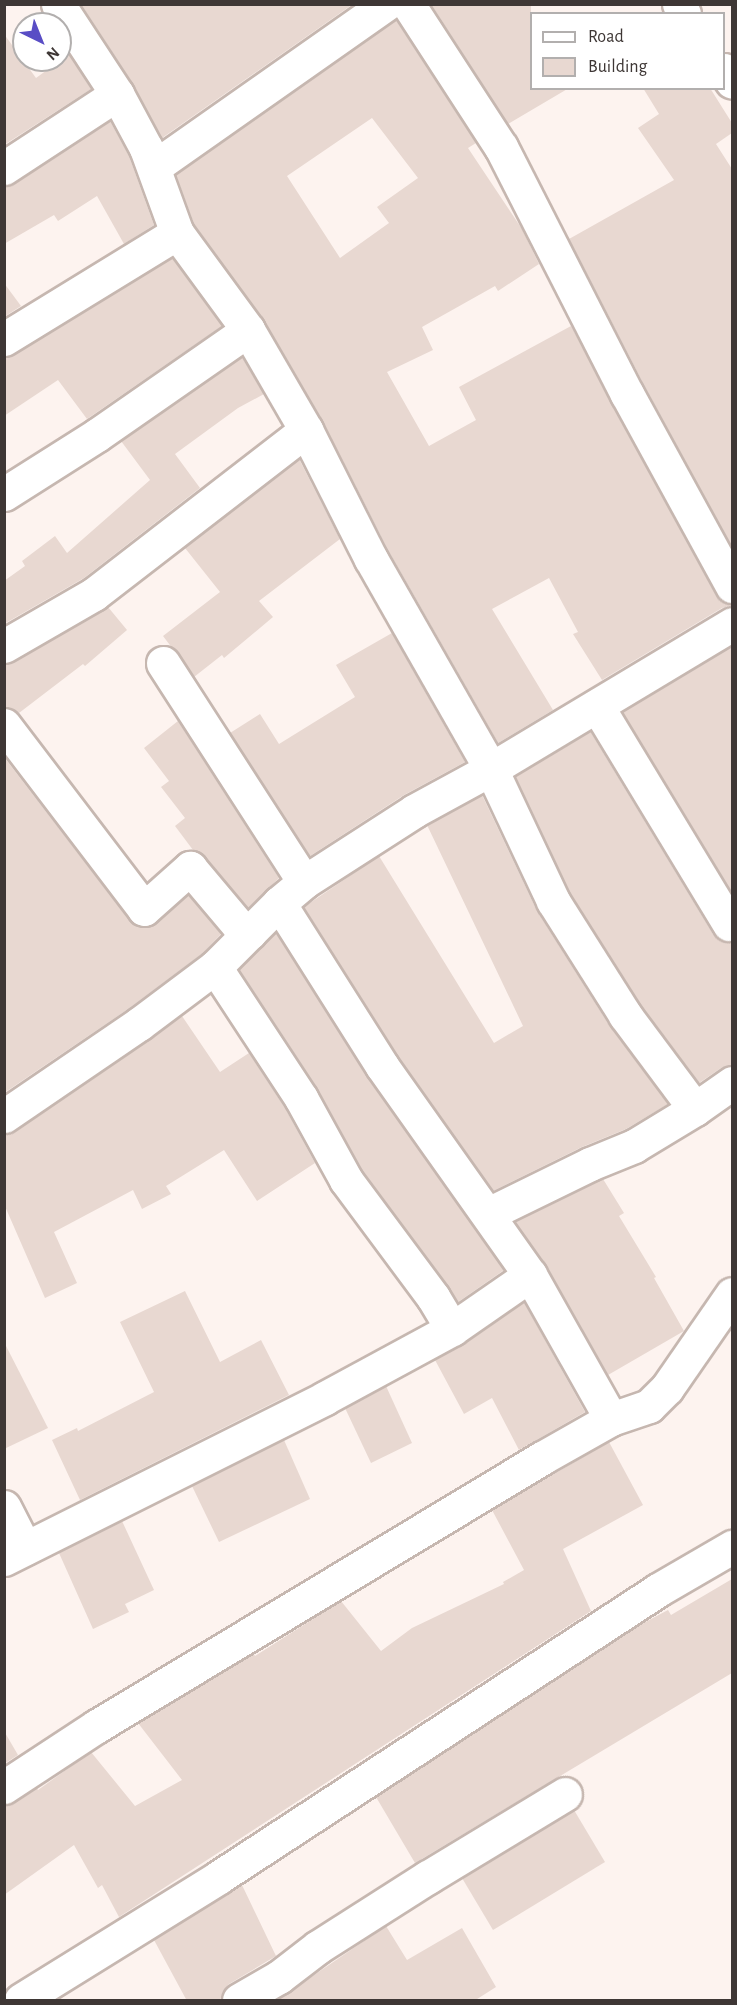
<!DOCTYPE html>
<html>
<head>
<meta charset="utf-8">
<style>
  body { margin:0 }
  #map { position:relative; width:737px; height:2005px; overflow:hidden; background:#fdf3ef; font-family:"Alegreya Sans",sans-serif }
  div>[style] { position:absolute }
  .building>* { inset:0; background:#e8d8d1 }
  .roads { filter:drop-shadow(2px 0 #c6b7b0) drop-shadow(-2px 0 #c6b7b0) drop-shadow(0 2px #c6b7b0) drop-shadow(0 -2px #c6b7b0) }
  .minor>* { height:33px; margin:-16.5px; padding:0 16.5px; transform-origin:16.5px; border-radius:16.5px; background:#fff }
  span { translate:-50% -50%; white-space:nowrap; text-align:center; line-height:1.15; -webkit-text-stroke:4.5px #fff; paint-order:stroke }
  .frame { position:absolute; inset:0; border:6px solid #3e3735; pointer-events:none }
  .legend { position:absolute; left:530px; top:12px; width:195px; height:78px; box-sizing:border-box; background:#fff; border:2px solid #b2afae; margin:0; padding:8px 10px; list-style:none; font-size:18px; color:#3e3735 }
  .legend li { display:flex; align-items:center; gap:12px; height:30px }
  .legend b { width:30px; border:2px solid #b2afae }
  .north { position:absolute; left:12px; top:12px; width:60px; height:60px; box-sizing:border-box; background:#fff; border:2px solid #b2afae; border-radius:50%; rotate:137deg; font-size:16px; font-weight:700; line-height:24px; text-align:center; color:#3e3735 }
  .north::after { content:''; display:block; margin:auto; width:21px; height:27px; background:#594dc5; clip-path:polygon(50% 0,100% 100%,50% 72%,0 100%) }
</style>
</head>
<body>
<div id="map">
  <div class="building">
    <div style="clip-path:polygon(81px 4px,353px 4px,162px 138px,133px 84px)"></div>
    <div style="clip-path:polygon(431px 4px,531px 4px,531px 88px,569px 88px,508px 124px)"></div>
    <div style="clip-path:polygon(evenodd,396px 20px,476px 143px,468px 148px,522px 229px,539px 264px,498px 291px,495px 286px,422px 327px,433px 350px,387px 372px,429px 446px,476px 420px,459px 387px,571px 326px,716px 595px,723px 602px,732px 605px,722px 608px,602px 680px,573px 634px,578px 632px,549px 578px,492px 609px,553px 710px,498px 743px,388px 550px,323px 422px,264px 321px,194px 224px,176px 175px,396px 20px,372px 118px,418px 178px,377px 207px,389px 223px,340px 258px,287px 176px,372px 118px)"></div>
    <div style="clip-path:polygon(4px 34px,36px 78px,69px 54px,91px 89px,4px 145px)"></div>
    <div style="clip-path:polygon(643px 88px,710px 88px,732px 123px,732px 133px,716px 144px,732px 169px,732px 548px,644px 385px,569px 239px,674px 180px,638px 128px,659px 114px)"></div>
    <div style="clip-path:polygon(110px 121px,129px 156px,154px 225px,124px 244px,97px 196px,58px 221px,54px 215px,4px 244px,4px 187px,14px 184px)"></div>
    <div style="clip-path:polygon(172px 258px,222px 326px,87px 419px,58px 380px,4px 416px,4px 358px,14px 355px)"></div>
    <div style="clip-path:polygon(4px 283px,21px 306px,4px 317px)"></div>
    <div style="clip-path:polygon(242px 357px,264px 394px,238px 408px,175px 454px,200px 488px,84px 578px,4px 624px,4px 581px,25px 566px,22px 561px,55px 536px,67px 553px,150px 480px,121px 441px)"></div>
    <div style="clip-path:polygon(299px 459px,340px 539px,259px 601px,273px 617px,224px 658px,222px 655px,194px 677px,163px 636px,220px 592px,185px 548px)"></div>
    <div style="clip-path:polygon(108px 607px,127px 630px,85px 666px,83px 664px,19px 713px,4px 707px,4px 665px,13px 662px)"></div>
    <div style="clip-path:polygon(392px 633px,465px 762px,404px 795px,310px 856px,230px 733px,260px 714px,279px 744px,355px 697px,336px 665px)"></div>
    <div style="clip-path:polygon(732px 646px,732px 894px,622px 712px)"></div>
    <div style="clip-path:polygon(178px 721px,279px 878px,248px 908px,204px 856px,193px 850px,175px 826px,185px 818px,161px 787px,169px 781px,144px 748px)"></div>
    <div style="clip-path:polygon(590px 731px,713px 934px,721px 941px,732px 942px,732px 1065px,721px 1068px,699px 1083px,640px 1004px,569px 892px,515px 776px)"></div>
    <div style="clip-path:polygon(4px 757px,130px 921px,138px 927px,148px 927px,188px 895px,221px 934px,203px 953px,128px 1009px,4px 1093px)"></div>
    <div style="clip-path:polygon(482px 795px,537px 911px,609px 1025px,668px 1104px,626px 1129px,582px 1147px,493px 1191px,398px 1056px,304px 907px,379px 856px,494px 1043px,523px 1026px,427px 825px)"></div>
    <div style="clip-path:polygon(276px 933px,367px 1077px,504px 1270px,458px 1302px,362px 1170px,317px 1088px,239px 969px)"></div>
    <div style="clip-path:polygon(182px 1016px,220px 1072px,249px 1053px,285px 1108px,315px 1163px,257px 1201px,224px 1150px,166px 1186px,171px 1194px,142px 1209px,133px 1190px,54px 1232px,77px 1283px,45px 1298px,4px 1204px,4px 1135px,15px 1131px)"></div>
    <div style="clip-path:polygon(603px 1179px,624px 1213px,619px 1216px,656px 1277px,654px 1278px,684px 1331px,608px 1375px,546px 1266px,515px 1222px)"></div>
    <div style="clip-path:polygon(185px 1291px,220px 1362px,261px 1340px,289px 1395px,80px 1500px,52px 1440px,77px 1428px,78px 1431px,154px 1392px,120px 1322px)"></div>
    <div style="clip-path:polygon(524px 1302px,585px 1412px,519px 1450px,492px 1398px,464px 1414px,435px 1360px,463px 1344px)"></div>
    <div style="clip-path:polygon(4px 1342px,48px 1428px,4px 1449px)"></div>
    <div style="clip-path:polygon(386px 1386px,412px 1443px,371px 1463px,345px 1408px)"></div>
    <div style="clip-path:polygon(284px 1440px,310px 1499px,219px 1542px,192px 1486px)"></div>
    <div style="clip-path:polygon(609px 1442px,643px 1505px,563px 1549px,591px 1611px,119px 1917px,102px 1885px,98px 1888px,74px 1845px,4px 1895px,4px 1806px,14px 1803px,37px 1788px,38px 1790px,91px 1752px,135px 1806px,182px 1780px,138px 1723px,254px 1654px,255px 1656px,341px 1601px,381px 1651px,412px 1628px,504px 1584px,503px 1582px,524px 1570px,492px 1510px)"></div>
    <div style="clip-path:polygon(122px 1521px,154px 1590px,125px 1604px,129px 1612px,93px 1629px,59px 1553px)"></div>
    <div style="clip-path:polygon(732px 1579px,732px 1673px,415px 1863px,376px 1797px,634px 1628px,668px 1610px,671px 1615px)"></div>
    <div style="clip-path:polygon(4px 1731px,18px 1755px,4px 1764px)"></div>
    <div style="clip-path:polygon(574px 1810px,605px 1862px,493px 1930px,462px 1878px)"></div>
    <div style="clip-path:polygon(242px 1885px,276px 1956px,229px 1984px,223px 1991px,220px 2001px,187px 2001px,154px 1940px)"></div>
    <div style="clip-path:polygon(386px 1926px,407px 1960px,462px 1928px,496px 1987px,474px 2001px,276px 2001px)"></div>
  </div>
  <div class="roads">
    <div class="minor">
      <div style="left:58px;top:4px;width:108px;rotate:56.8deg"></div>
      <div style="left:117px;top:94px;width:61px;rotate:61.8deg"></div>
      <div style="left:146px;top:148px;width:90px;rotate:70deg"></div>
      <div style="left:177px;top:233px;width:120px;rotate:53.8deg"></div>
      <div style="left:248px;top:330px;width:116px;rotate:59.9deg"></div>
      <div style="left:306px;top:430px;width:144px;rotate:63.3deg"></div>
      <div style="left:371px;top:559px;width:242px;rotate:60.3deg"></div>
      <div style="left:491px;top:769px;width:146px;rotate:64.8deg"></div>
      <div style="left:553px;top:901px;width:135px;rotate:57.7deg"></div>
      <div style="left:625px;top:1015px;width:117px;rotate:53.3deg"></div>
      <div style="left:408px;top:4px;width:171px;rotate:57deg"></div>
      <div style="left:501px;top:147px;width:277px;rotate:63deg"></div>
      <div style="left:627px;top:394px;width:219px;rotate:61.3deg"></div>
      <div style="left:679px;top:4px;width:11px;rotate:63deg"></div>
      <div style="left:724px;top:70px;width:14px;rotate:56deg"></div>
      <div style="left:154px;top:167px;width:284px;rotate:-35.1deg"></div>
      <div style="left:4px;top:168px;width:135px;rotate:-33.2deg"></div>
      <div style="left:4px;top:339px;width:203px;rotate:-31.5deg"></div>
      <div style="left:4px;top:494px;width:110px;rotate:-32.4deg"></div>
      <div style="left:97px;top:435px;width:184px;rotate:-34.8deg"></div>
      <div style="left:4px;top:646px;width:104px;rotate:-30deg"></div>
      <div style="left:94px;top:594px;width:268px;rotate:-37.7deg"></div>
      <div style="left:163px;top:663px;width:260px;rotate:57.2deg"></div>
      <div style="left:597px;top:706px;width:255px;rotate:58.8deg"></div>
      <div style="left:4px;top:725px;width:231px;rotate:52.7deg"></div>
      <div style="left:144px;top:909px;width:62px;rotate:-41.7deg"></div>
      <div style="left:190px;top:868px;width:75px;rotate:49.9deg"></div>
      <div style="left:238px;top:925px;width:14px;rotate:34deg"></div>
      <div style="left:279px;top:903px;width:193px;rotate:57.7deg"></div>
      <div style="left:382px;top:1066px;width:256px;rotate:54.7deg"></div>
      <div style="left:530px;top:1275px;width:165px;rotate:60.6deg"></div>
      <div style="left:215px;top:967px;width:157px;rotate:56.7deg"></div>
      <div style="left:301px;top:1098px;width:94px;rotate:61.2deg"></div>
      <div style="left:346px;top:1180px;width:146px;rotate:53.4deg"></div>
      <div style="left:433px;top:1297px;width:37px;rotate:59deg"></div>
      <div style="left:4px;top:1116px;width:163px;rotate:-34.3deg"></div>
      <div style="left:139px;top:1024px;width:95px;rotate:-36.9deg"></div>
      <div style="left:215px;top:967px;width:91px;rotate:-45deg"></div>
      <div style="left:279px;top:903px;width:33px;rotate:-40deg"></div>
      <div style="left:304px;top:882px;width:131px;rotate:-32.8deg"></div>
      <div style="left:414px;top:811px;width:88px;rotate:-28.6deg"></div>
      <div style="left:491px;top:769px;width:281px;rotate:-31deg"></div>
      <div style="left:488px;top:1214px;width:114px;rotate:-26.1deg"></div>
      <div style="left:590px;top:1164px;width:48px;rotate:-22.2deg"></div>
      <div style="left:634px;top:1146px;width:71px;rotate:-31.2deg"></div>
      <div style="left:695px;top:1109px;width:45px;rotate:-35.1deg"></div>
      <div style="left:4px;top:1507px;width:46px;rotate:62.9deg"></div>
      <div style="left:4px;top:1559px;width:359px;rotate:-26.6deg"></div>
      <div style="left:325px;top:1398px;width:145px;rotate:-28.5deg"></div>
      <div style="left:452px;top:1329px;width:95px;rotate:-34.7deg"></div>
      <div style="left:4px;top:1787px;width:111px;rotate:-33.3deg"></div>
      <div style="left:97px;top:1726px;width:519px;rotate:-31.06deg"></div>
      <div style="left:542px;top:1458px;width:79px;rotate:-29.5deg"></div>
      <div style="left:611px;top:1419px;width:40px;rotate:-18.9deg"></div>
      <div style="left:649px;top:1406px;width:25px;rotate:-45deg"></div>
      <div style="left:667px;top:1388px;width:114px;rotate:-55.3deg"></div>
      <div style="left:21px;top:2000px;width:233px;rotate:-31.8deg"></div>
      <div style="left:219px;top:1877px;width:524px;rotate:-33.17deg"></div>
      <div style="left:658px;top:1590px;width:86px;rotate:-30.2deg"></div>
      <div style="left:239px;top:2000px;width:46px;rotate:-29.9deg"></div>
      <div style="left:279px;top:1977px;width:49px;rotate:-37.6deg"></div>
      <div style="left:318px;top:1947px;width:130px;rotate:-32.5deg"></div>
      <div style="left:428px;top:1877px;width:160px;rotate:-31.2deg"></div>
    </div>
  </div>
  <div class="frame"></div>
  <ul class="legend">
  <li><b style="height:8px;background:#fff"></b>Road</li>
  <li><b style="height:16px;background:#e8d8d1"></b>Building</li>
  </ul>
  <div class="north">N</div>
</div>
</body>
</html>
